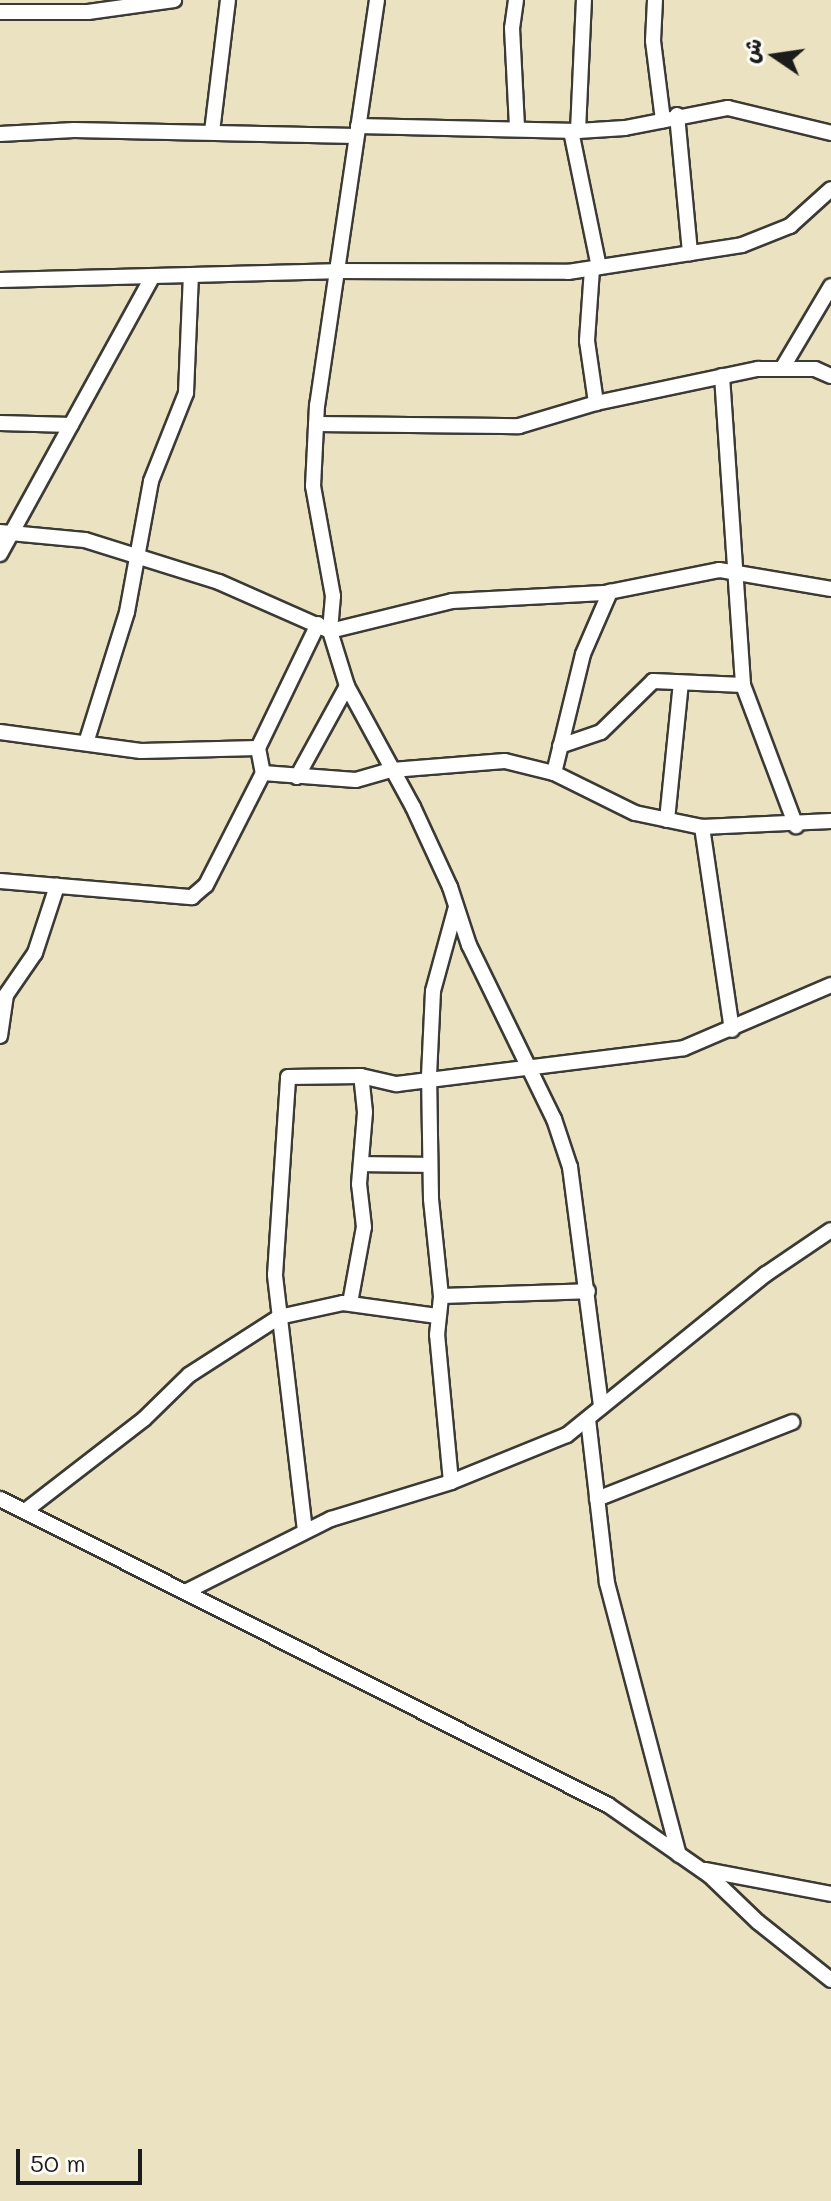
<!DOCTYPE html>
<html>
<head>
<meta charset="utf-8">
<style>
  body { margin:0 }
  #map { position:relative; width:831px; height:2201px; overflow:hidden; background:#ebe2c1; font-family:Mali,"Playpen Sans Arabic",sans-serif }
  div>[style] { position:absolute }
  .roads { filter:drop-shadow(2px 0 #3b3a35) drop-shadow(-2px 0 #3b3a35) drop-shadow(0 2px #3b3a35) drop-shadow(0 -2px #3b3a35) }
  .street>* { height:14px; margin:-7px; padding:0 7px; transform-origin:7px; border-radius:7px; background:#fff }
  span { translate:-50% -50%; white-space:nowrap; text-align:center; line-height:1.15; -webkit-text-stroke:6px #fdfcf7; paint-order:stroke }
  .north { position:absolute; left:735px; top:16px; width:80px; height:80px; -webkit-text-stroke:6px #fdfcf7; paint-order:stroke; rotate:283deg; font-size:22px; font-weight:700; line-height:32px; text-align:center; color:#1c1c1c }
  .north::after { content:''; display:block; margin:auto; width:28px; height:36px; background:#1c1c1c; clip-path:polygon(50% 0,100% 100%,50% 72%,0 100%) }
  .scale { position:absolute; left:16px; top:2149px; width:126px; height:36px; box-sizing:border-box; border:4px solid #1c1c1c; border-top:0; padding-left:10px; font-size:24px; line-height:28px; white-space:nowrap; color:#1c1c1c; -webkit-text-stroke:6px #fdfcf7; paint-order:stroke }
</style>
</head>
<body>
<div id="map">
  <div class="roads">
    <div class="street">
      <div style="left:377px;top:0;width:409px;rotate:98.4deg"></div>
      <div style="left:317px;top:405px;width:81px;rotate:92.8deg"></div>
      <div style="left:313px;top:486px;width:112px;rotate:79.7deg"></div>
      <div style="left:333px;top:596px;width:35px;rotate:95deg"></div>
      <div style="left:330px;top:631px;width:58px;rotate:72.8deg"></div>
      <div style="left:347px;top:686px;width:138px;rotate:61.4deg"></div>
      <div style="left:413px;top:807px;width:88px;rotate:65.2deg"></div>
      <div style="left:450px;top:887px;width:61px;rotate:71.9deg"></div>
      <div style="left:469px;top:945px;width:194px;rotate:64deg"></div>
      <div style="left:554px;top:1119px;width:51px;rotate:71.6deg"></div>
      <div style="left:570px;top:1167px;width:242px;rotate:82.6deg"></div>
      <div style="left:516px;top:0;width:28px;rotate:98deg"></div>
      <div style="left:512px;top:28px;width:100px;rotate:87.1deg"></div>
      <div style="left:655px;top:0;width:41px;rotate:92.8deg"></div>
      <div style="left:653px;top:41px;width:80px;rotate:82.8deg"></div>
      <div style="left:0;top:12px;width:88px"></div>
      <div style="left:88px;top:12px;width:87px;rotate:-7.9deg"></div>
      <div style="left:677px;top:115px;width:139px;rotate:84.6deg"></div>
      <div style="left:358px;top:126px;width:220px;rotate:1.3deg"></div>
      <div style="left:578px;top:131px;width:47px;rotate:-3.7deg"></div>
      <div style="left:625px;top:128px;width:105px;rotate:-11deg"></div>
      <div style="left:728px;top:108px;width:106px;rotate:13.6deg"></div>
      <div style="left:571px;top:131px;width:139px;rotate:78.4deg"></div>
      <div style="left:578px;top:131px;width:131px;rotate:-87.4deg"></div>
      <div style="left:212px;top:132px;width:133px;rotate:-83.1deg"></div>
      <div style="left:0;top:134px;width:74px;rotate:-3.1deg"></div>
      <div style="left:74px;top:130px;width:282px;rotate:1.2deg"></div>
      <div style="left:592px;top:269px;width:72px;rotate:94deg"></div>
      <div style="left:587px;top:341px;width:63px;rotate:81.7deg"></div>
      <div style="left:0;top:280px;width:334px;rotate:-1.5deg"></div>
      <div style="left:334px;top:271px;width:234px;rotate:0.2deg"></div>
      <div style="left:568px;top:272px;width:176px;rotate:-8.8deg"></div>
      <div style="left:742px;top:245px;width:52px;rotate:-21.6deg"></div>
      <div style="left:790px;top:226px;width:55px;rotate:-42.1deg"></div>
      <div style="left:783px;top:367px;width:94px;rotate:-59.3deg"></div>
      <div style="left:722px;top:376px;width:310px;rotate:86.1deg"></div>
      <div style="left:743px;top:685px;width:151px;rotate:69.4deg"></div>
      <div style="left:0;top:423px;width:71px;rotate:1.6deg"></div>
      <div style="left:316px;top:424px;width:203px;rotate:0.6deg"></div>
      <div style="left:519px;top:426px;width:80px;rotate:-16.6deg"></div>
      <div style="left:596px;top:403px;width:166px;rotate:-11.9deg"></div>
      <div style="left:758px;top:369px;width:57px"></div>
      <div style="left:815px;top:369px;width:17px;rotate:24deg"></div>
      <div style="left:0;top:532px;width:85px;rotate:5.4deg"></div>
      <div style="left:85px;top:540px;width:140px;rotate:17.4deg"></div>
      <div style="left:219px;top:582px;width:121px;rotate:23.8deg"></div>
      <div style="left:330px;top:631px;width:126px;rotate:-13.8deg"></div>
      <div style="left:452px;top:601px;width:152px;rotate:-3deg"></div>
      <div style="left:604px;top:593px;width:117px;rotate:-11.3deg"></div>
      <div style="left:719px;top:570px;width:114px;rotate:9.6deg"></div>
      <div style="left:0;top:554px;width:317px;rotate:-61.2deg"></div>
      <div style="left:318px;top:624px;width:138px;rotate:115.8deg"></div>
      <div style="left:258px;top:748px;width:25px;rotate:79deg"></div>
      <div style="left:263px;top:773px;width:93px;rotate:4.3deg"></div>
      <div style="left:356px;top:780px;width:37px;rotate:-16deg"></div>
      <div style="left:392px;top:770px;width:113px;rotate:-4.6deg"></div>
      <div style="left:505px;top:761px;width:50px;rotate:13.8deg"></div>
      <div style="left:554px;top:773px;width:90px;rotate:26.3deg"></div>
      <div style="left:635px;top:813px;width:68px;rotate:11.8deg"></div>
      <div style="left:702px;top:827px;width:129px;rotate:-2.7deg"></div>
      <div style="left:0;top:732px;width:142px;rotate:7.7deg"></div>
      <div style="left:141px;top:751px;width:117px;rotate:-1.5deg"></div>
      <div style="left:86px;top:743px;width:137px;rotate:-72.6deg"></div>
      <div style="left:127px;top:612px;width:133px;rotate:-79.6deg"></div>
      <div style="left:151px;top:481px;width:95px;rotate:-68.3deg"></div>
      <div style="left:186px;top:393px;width:118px;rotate:-87.6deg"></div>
      <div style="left:560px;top:746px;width:43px;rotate:-18.9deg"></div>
      <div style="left:601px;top:732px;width:73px;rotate:-44.4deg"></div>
      <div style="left:653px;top:681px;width:90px;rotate:2.5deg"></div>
      <div style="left:554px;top:773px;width:122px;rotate:-76.3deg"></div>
      <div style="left:583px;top:654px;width:68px;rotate:-66.5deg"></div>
      <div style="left:297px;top:777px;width:104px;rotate:-61.2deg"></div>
      <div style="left:667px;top:820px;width:138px;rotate:-84.2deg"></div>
      <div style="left:702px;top:827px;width:205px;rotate:81.6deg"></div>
      <div style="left:0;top:881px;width:193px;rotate:4.8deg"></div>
      <div style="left:192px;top:897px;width:18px;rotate:-41deg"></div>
      <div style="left:206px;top:885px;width:126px;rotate:-63deg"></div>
      <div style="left:0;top:1036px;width:41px;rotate:-81.7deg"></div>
      <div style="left:6px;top:995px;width:51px;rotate:-55.4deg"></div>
      <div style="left:35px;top:953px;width:71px;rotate:-71.8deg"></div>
      <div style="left:361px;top:1164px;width:69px;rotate:0.8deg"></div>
      <div style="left:441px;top:1296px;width:147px;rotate:-1.9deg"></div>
      <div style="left:350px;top:1303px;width:77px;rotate:-79.6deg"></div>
      <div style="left:364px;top:1227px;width:43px;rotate:-96.6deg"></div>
      <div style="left:359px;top:1184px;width:72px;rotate:-85.2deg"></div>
      <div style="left:365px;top:1112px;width:36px;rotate:-96deg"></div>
      <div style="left:588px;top:1419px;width:165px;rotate:83.4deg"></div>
      <div style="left:607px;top:1583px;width:281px;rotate:75.2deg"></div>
      <div style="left:451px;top:1482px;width:148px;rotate:-95.4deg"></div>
      <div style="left:437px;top:1335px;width:39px;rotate:-84deg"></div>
      <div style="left:441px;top:1296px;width:98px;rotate:-95.9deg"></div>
      <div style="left:431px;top:1199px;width:123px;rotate:-90.9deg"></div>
      <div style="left:429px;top:1076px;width:85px;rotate:-87.3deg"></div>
      <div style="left:433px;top:991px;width:87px;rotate:-74.7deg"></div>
      <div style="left:0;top:1499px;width:681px;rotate:26.72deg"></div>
      <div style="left:608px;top:1805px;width:124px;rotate:34.8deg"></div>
      <div style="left:710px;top:1876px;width:66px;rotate:43.8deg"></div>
      <div style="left:758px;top:1922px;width:93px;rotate:38.5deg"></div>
      <div style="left:597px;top:1499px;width:210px;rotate:-21.5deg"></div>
      <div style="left:25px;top:1511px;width:150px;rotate:-37.7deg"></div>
      <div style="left:144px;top:1419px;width:63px;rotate:-44.4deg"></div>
      <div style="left:189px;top:1375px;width:107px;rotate:-32.8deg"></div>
      <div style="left:279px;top:1317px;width:66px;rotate:-12.3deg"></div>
      <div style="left:343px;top:1303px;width:95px;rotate:7.9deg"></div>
      <div style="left:305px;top:1531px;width:258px;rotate:-96.7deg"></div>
      <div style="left:275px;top:1275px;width:198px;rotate:-86.2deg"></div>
      <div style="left:288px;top:1077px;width:73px;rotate:-0.8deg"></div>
      <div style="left:361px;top:1076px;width:37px;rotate:13deg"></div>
      <div style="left:397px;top:1084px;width:289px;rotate:-7.1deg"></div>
      <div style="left:684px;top:1048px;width:160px;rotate:-23.2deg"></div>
      <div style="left:187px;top:1591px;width:161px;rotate:-26.6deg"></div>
      <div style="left:331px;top:1519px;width:126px;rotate:-17.1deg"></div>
      <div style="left:451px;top:1482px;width:125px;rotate:-22.1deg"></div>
      <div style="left:567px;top:1435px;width:256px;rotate:-39deg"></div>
      <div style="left:766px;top:1274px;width:78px;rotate:-34.1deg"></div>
      <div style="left:705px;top:1870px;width:128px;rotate:10.8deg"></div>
    </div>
  </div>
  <div class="north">ش</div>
  <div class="scale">50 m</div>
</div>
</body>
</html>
